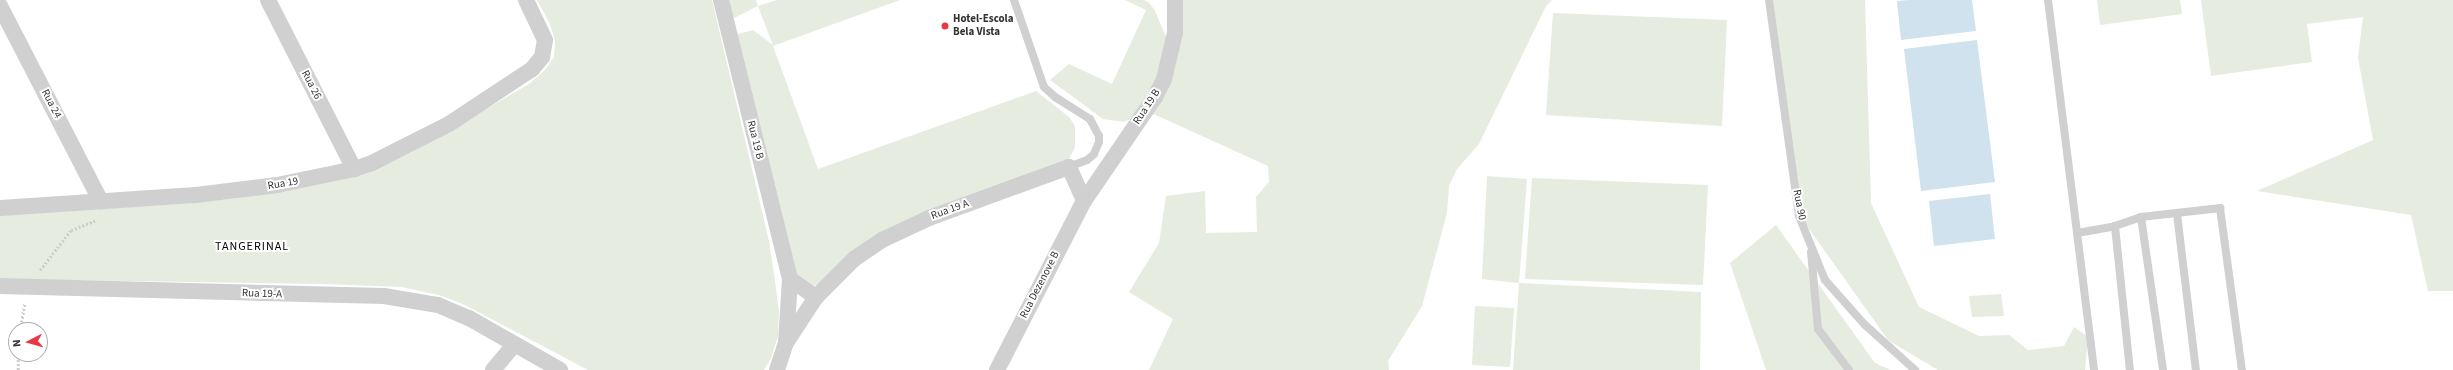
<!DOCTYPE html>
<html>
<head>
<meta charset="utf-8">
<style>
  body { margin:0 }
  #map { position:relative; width:2453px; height:370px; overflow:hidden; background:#fff; font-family:"Source Sans 3",sans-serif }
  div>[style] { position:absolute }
  .green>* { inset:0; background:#e6ecdf }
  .water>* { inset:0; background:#cfe2ee }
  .path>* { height:2.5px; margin-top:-1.25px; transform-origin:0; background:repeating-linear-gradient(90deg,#cdcdcd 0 2px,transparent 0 4px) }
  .service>* { height:8px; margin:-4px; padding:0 4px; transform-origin:4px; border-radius:4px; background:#d0d0d0 }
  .minor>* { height:16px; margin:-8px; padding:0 8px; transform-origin:8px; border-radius:8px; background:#d0d0d0 }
  .dots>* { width:11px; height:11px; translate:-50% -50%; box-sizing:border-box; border:2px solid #fff; border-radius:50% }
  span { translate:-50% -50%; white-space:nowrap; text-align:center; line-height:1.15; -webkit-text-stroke:4px #fff; paint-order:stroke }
  .poi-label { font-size:11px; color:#333; font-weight:700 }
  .left { translate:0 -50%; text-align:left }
  .street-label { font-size:11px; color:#333 }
  .neighbourhood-label { font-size:12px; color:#000; letter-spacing:1px }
  .north { position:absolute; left:8px; top:322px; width:40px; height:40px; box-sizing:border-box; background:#fff; border:1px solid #adadad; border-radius:50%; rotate:264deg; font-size:11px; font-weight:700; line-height:16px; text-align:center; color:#333 }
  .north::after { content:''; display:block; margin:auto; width:14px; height:18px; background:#e63946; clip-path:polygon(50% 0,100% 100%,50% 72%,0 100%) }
</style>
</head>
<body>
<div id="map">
  <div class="green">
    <div style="clip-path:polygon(537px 0,712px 0,769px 241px,775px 281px,779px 311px,778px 336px,771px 358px,764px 370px,588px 370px,463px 304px,439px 295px,401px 287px,323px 284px,0 279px,0 215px,181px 204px,231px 199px,387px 164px,412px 152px,529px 84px,545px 70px,554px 57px,555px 41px,550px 24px)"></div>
    <div style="clip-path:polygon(724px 0,756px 0,758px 6px,777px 0,900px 0,773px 46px,818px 169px,1036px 91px,1069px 117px,1075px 126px,1075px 147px,1066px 165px,921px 218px,820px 284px,811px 286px,797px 280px,731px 36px,753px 30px,773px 45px,758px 6px,728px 21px)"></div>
    <div style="clip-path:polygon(1125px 0,1144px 0,1148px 2px,1154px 9px,1168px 41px,1167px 62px,1134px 117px,1124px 122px,1103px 119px,1050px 80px,1069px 64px,1112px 84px,1146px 10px)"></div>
    <div style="clip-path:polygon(1178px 0,1552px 0,1546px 6px,1479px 144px,1457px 169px,1449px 186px,1447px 213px,1422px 306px,1388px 361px,1389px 370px,1149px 370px,1173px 319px,1129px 292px,1159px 243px,1166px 196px,1205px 191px,1206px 233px,1257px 232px,1256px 197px,1269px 182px,1268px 166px,1147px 111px)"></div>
    <div style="clip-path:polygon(1773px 0,1865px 0,1871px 203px,1919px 307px,1979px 336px,2009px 335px,2028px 350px,2064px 346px,2074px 327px,2088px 337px,2085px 370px,1938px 370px,1888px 340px,1795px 209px)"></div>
    <div style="clip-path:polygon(2097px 0,2180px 0,2182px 14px,2100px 25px)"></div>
    <div style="clip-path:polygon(2201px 0,2453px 0,2453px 291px,2428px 291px,2411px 215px,2257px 191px,2373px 140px,2358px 58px,2363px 17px,2307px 24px,2312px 62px,2211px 76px)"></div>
    <div style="clip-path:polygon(1553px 13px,1727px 20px,1722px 126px,1546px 115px)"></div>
    <div style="clip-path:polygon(1487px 176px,1527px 179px,1519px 283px,1701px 292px,1700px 370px,1513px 370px,1519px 283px,1482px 279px)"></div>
    <div style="clip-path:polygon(1532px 178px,1708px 185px,1703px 285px,1525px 279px)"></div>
    <div style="clip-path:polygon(1776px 225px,1875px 363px,1891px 370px,1766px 370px,1730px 263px)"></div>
    <div style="clip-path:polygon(2001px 294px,2004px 316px,1972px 317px,1969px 296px)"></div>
    <div style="clip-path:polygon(1475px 306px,1514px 308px,1510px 367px,1472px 365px)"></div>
  </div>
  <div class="water">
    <div style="clip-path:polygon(1909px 0,1972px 0,1976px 31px,1901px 40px,1897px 1px)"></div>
    <div style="clip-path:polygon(1977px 40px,1995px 182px,1921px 191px,1904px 49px)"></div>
    <div style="clip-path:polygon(1990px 194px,1995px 239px,1934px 246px,1929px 201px)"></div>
  </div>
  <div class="path">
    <div style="left:40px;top:270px;width:51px;rotate:-52.2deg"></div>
    <div style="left:71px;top:230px;width:28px;rotate:-21deg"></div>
    <div style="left:20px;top:330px;width:27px;rotate:-80deg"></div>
    <div style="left:18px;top:370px;width:16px;rotate:-90deg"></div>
  </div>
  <div class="service">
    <div style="left:1014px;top:0;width:92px;rotate:71deg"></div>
    <div style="left:1044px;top:87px;width:15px;rotate:42deg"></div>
    <div style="left:1055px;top:97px;width:41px;rotate:32.2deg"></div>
    <div style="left:1090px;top:119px;width:19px;rotate:62deg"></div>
    <div style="left:1099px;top:136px;width:6px;rotate:90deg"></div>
    <div style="left:1099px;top:142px;width:13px;rotate:113deg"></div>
    <div style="left:1094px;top:154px;width:9px;rotate:139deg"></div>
    <div style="left:1087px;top:160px;width:19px;rotate:159deg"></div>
    <div style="left:1769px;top:0;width:218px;rotate:82.1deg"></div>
    <div style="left:1799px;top:216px;width:29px;rotate:68deg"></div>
    <div style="left:1810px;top:243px;width:40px;rotate:68deg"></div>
    <div style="left:1825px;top:280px;width:59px;rotate:48.4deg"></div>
    <div style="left:1864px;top:324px;width:69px;rotate:42deg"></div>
    <div style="left:2048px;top:0;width:373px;rotate:82.9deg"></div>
    <div style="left:2177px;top:214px;width:157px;rotate:83.1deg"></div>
    <div style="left:2141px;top:217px;width:155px;rotate:81.8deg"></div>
    <div style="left:2115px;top:226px;width:145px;rotate:84.1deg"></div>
    <div style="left:2077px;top:233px;width:39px;rotate:-10deg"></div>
    <div style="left:2115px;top:226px;width:28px;rotate:-19deg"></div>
    <div style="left:2141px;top:217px;width:80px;rotate:-6.5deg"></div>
    <div style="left:2220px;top:208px;width:163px;rotate:82.3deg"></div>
    <div style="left:1811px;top:252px;width:77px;rotate:84.8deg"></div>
    <div style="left:1818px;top:329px;width:51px;rotate:52.9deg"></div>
  </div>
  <div class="minor">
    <div style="left:268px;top:0;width:190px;rotate:63deg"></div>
    <div style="left:721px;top:0;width:287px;rotate:76.1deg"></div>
    <div style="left:790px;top:279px;width:63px;rotate:93.6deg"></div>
    <div style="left:0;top:6px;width:220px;rotate:62.7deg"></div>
    <div style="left:0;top:208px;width:196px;rotate:-3.8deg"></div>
    <div style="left:196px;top:195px;width:82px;rotate:-7deg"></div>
    <div style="left:277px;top:185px;width:79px;rotate:-11.7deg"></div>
    <div style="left:354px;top:169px;width:19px;rotate:-18deg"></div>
    <div style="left:372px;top:163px;width:86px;rotate:-26.9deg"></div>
    <div style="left:449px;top:124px;width:100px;rotate:-33.5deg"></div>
    <div style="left:532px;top:69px;width:16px;rotate:-50deg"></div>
    <div style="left:542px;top:57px;width:17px;rotate:-80deg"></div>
    <div style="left:545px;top:40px;width:44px;rotate:-115.4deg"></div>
    <div style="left:790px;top:279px;width:32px;rotate:35deg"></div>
    <div style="left:0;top:286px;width:384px;rotate:1.5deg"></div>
    <div style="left:384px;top:296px;width:55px;rotate:9.5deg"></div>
    <div style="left:438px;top:305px;width:34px;rotate:23deg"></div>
    <div style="left:469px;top:318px;width:105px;rotate:29.7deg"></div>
    <div style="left:493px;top:370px;width:33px;rotate:-50deg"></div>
    <div style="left:777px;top:370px;width:28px;rotate:-72deg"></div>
    <div style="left:786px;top:343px;width:55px;rotate:-56.9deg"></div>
    <div style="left:816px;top:297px;width:54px;rotate:-45deg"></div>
    <div style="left:854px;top:259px;width:34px;rotate:-34deg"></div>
    <div style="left:882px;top:240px;width:52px;rotate:-25.1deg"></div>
    <div style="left:929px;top:218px;width:149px;rotate:-20deg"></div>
    <div style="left:1069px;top:167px;width:37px;rotate:66deg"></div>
    <div style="left:997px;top:370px;width:190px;rotate:-62.8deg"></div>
    <div style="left:1084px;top:201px;width:126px;rotate:-55.7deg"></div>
    <div style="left:1155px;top:97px;width:20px;rotate:-63deg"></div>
    <div style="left:1164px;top:79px;width:47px;rotate:-76.6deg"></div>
    <div style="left:1175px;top:33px;width:33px;rotate:-90deg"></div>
  </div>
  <div class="dots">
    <div style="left:945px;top:26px;background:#e63946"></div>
  </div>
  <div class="poi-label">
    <span class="left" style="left:953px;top:26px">Hotel-Escola<br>Bela Vista</span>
  </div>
  <div class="street-label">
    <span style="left:311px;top:85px;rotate:63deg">Rua 26</span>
    <span style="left:51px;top:104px;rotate:63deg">Rua 24</span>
    <span style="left:1147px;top:107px;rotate:-57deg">Rua 19 B</span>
    <span style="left:755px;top:140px;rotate:76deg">Rua 19 B</span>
    <span style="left:283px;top:184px;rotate:-10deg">Rua 19</span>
    <span style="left:1799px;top:205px;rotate:79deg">Rua 90</span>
    <span style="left:950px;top:210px;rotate:-20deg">Rua 19 A</span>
    <span style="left:1040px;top:285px;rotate:-63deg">Rua Dezenove B</span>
    <span style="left:262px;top:294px;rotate:2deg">Rua 19-A</span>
  </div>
  <div class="neighbourhood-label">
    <span style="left:252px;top:247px">TANGERINAL</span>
  </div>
  <div class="north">N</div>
</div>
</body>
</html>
